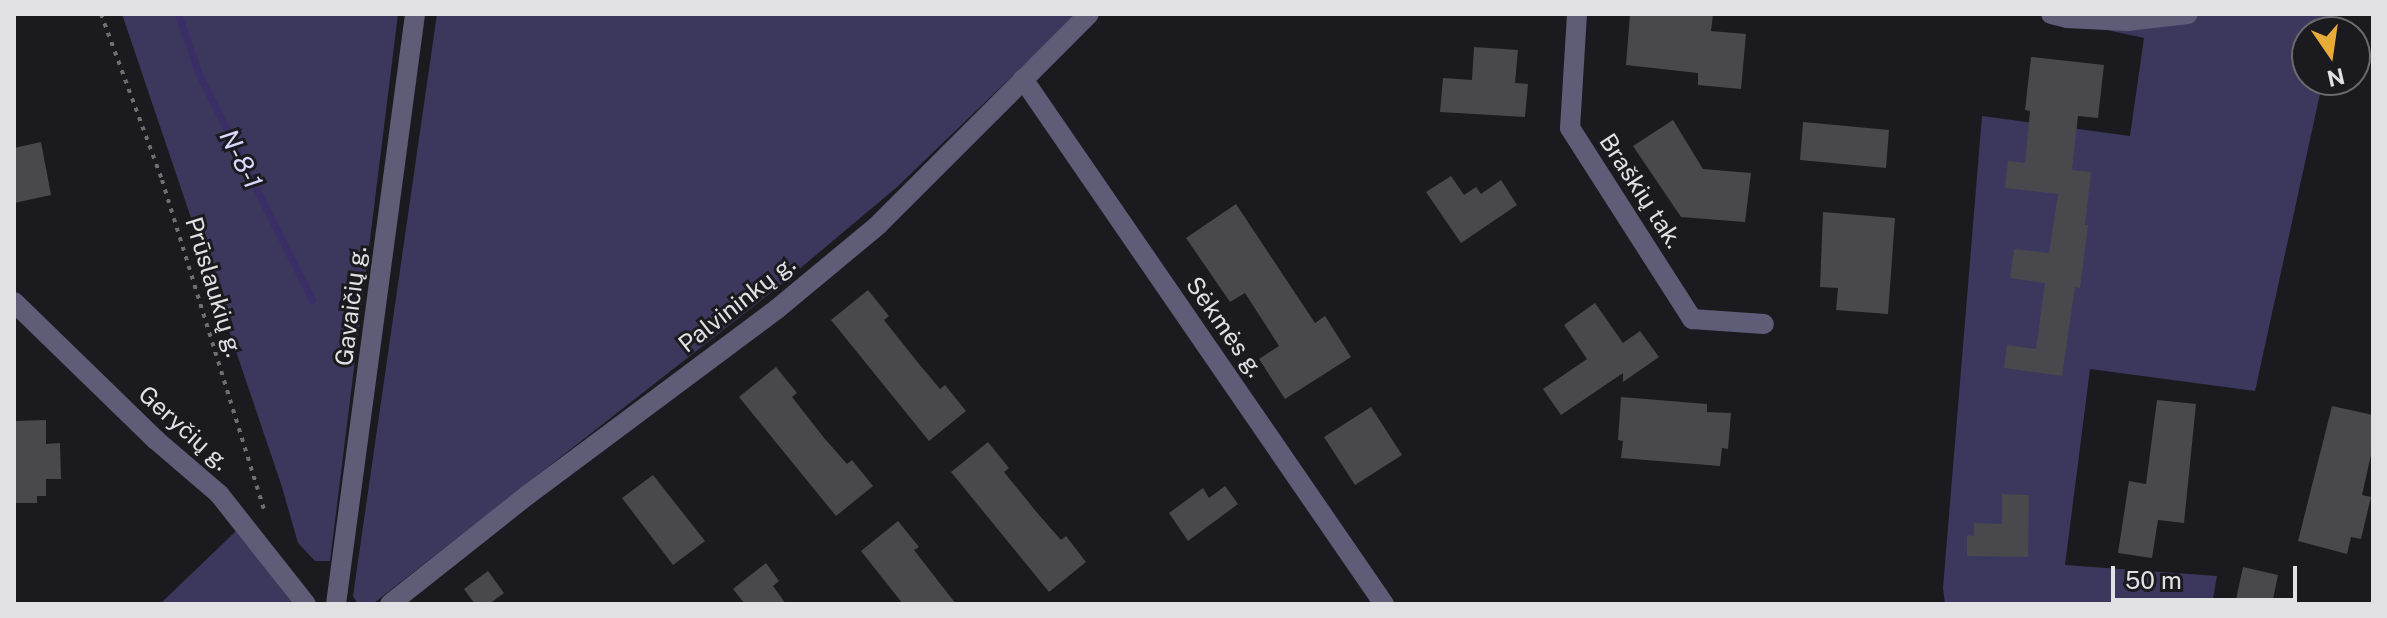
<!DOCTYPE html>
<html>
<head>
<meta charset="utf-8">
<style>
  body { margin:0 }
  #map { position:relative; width:2387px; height:618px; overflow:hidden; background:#1b1b1f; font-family:"Public Sans",sans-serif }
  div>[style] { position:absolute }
  .green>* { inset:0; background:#3c385d }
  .stream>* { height:7px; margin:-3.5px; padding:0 3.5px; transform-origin:3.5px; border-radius:3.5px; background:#392f66 }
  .building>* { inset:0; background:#48484d }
  .path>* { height:4px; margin-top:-2px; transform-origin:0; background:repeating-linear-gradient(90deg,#6f6f73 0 4px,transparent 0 10px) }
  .minor>* { height:20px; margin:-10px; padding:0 10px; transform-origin:10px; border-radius:10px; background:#5f5c77 }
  span { translate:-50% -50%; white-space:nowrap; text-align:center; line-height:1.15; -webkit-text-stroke:6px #1b1b1f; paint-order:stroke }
  .street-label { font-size:24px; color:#e1e1e4 }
  .water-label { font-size:26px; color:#d8d6fa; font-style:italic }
  .frame { position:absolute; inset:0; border:16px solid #e1e1e4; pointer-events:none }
  .north { position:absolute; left:2291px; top:16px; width:80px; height:80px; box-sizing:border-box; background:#1b1b1f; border:2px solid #6a6a6e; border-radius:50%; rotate:167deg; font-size:22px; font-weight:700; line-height:32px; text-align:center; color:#e1e1e4 }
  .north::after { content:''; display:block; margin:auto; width:28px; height:36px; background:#e9ab38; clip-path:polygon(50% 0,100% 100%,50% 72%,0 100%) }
  .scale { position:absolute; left:2111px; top:566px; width:186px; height:36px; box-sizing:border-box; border:4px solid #e1e1e4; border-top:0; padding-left:10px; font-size:24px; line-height:28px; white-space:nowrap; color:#e1e1e4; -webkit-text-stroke:6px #1b1b1f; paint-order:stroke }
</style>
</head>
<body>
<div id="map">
  <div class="green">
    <div style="clip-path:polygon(122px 14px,398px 14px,330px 561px,315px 561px,298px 543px,282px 487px)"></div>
    <div style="clip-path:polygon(437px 14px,1082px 14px,1029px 60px,897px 187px,778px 287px,374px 603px,358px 604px,353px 596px)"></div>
    <div style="clip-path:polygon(2033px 14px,2338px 14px,2334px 32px,2307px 32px,2307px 80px,2323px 80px,2255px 391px,2090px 369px,2065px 565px,2217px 576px,2212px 604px,1945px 604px,1943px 588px,1982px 116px,2130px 136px,2144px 38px)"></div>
    <div style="clip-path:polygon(236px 531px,293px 604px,160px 604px)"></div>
  </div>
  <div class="stream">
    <div style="left:178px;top:14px;width:64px;rotate:70.7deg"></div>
    <div style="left:199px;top:74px;width:253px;rotate:63.4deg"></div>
  </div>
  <div class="building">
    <div style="clip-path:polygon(1630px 14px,1713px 14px,1711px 31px,1746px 34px,1741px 89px,1698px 85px,1698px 73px,1626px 65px)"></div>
    <div style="clip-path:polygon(1474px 47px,1518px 50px,1515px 83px,1528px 84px,1525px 117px,1440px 112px,1443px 78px,1472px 80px)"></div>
    <div style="clip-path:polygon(2031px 57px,2104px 65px,2098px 118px,2078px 116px,2072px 170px,2091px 172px,2085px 225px,2088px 225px,2080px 288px,2075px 287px,2062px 376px,2004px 368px,2007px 345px,2036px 349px,2045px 283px,2010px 278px,2014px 249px,2049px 253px,2058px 194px,2005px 188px,2008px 161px,2025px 163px,2030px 111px,2025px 110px)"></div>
    <div style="clip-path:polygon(1673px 120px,1703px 169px,1751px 173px,1745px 222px,1681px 217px,1633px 146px)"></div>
    <div style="clip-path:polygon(1803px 122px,1889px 130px,1886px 168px,1800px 160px)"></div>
    <div style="clip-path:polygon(41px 142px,51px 195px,14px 203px,14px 148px)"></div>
    <div style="clip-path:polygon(1451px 176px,1464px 195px,1476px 187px,1481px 194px,1501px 180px,1517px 205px,1461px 243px,1426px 192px)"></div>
    <div style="clip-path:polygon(1236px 204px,1315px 323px,1325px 316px,1351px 357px,1285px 399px,1259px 359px,1279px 346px,1245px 293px,1230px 302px,1186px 238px)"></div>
    <div style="clip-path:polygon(1823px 212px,1895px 218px,1888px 314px,1836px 310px,1838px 288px,1820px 287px)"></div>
    <div style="clip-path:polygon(868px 290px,889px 316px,884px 320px,919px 364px,940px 389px,945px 385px,966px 411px,929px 441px,831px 320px)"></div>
    <div style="clip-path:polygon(1595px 303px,1623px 343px,1640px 331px,1659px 357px,1623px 382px,1623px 373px,1561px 415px,1543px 389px,1587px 359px,1564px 325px)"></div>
    <div style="clip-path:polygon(776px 367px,797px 393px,792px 397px,825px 439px,847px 464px,852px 460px,873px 486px,836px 516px,739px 397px)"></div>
    <div style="clip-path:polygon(1621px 397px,1707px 404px,1707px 412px,1731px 413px,1728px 449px,1722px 448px,1720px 466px,1621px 458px,1623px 441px,1618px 440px)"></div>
    <div style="clip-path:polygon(2157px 400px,2196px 404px,2184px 523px,2158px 520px,2152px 558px,2118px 553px,2129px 481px,2146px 484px)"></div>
    <div style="clip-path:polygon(2332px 406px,2373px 415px,2373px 446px,2362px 495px,2371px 497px,2361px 539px,2351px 537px,2347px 554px,2298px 541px)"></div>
    <div style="clip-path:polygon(1371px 407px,1402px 455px,1355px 485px,1324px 437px)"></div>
    <div style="clip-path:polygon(46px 420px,46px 444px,60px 443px,61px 479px,46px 479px,46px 496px,37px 496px,37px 503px,14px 503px,14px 421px)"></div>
    <div style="clip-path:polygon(988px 442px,1009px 468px,1004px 472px,1039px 515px,1061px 540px,1066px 536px,1086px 562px,1049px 592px,951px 472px)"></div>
    <div style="clip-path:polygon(653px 475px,705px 541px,673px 565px,622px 498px)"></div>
    <div style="clip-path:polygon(1225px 486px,1238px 504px,1188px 541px,1169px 513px,1203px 488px,1209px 498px)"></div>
    <div style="clip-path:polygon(2002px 494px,2029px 495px,2028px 557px,1967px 556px,1967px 535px,1974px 536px,1974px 523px,2002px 524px)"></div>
    <div style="clip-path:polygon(898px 521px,919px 547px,914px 550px,956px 604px,903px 604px,861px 551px)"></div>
    <div style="clip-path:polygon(766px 563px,779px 581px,773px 586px,786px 604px,745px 604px,733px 589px)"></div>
    <div style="clip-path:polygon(2243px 567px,2278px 575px,2272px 604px,2235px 604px)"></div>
    <div style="clip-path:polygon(488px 571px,504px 593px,489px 604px,475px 604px,464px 589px)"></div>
  </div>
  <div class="path">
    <div style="left:101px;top:14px;width:177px;rotate:69.8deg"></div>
    <div style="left:162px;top:180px;width:349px;rotate:72.8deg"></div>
  </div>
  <div class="minor">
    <div style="left:1577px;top:14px;width:114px;rotate:93.5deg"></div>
    <div style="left:1570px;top:128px;width:227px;rotate:57.4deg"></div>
    <div style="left:1692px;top:319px;width:72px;rotate:4deg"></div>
    <div style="left:2051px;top:14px;width:16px;rotate:14deg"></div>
    <div style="left:2067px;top:18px;width:60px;rotate:2.9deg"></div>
    <div style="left:2127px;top:21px;width:61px;rotate:-6.5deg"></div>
    <div style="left:1023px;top:79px;width:637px;rotate:55.49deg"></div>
    <div style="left:14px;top:302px;width:198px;rotate:44.2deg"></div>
    <div style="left:156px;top:440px;width:83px;rotate:40.6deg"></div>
    <div style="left:219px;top:494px;width:140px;rotate:51.7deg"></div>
    <div style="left:336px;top:604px;width:595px;rotate:-82.37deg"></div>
    <div style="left:390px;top:604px;width:177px;rotate:-38.4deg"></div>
    <div style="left:529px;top:494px;width:309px;rotate:-36.7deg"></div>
    <div style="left:777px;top:309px;width:131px;rotate:-39.7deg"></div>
    <div style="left:878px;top:225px;width:298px;rotate:-45deg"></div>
  </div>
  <div class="street-label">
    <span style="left:1641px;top:191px;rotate:57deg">Braškių tak.</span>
    <span style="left:214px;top:287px;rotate:73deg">Prūslaukių g.</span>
    <span style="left:737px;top:304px;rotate:-38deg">Palvininkų g.</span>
    <span style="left:351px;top:306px;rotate:-83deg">Gavaičių g.</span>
    <span style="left:1225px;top:327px;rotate:55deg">Sėkmės g.</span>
    <span style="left:184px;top:428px;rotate:42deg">Geryčių g.</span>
  </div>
  <div class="water-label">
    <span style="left:241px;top:159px;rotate:63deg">N-8-1</span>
  </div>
  <div class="frame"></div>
  <div class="north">N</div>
  <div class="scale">50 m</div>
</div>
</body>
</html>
